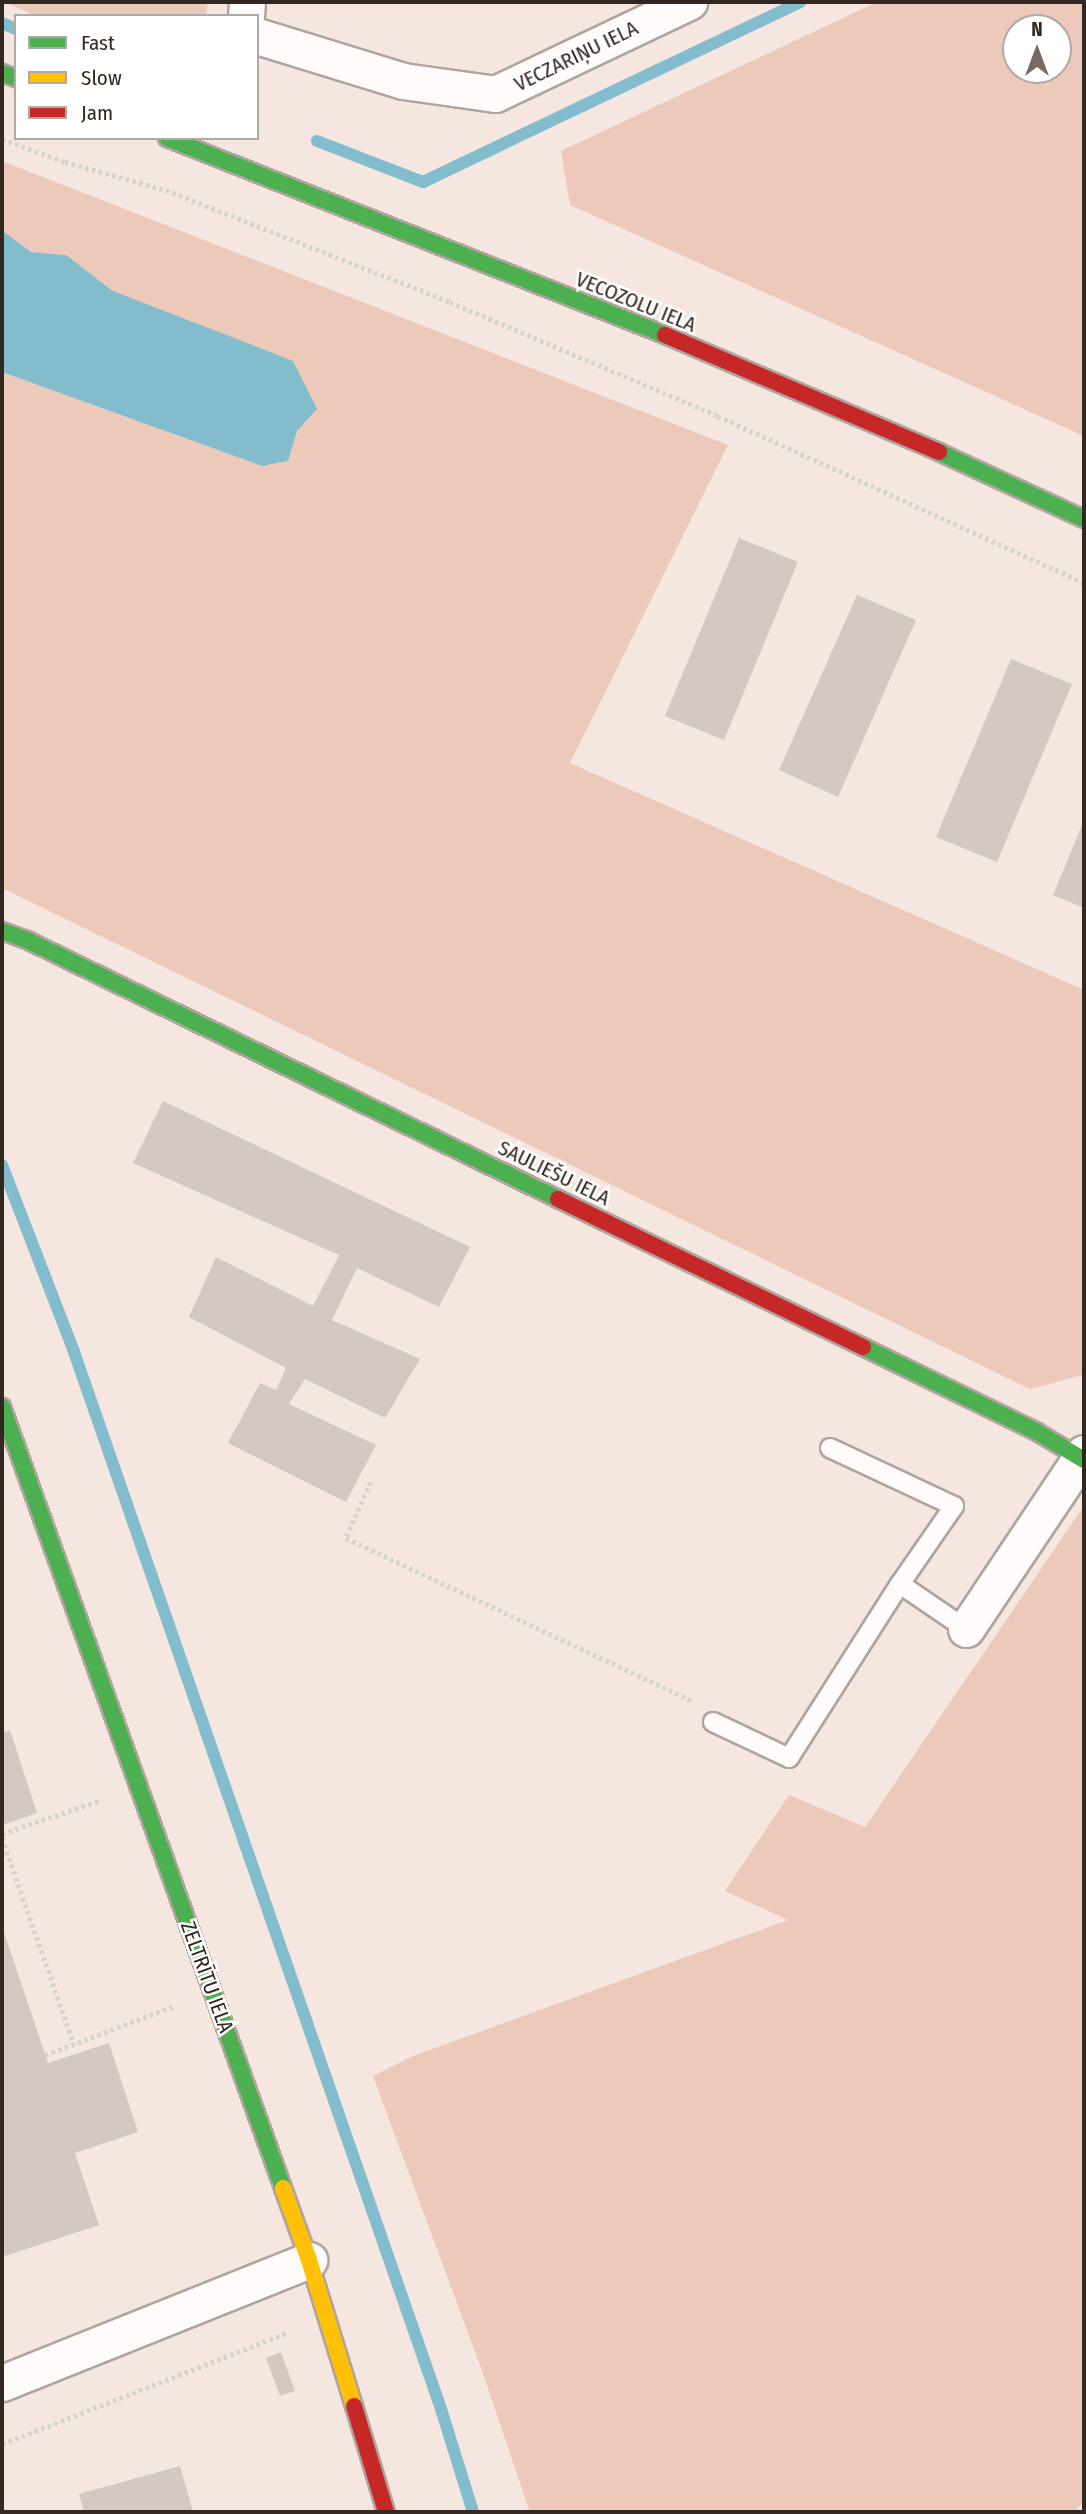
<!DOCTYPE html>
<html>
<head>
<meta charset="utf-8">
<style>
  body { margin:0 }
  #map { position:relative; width:1086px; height:2514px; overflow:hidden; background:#f5e7e0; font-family:"Fira Sans Condensed",sans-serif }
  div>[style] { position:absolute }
  .green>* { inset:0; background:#ecc9b8 }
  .water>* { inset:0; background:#82bccd }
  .stream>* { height:12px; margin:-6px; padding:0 6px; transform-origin:6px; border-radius:6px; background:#82bccd }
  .building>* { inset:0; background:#d4c8c2 }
  .path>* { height:4.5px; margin-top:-2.25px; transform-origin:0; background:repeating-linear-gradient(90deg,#d6d3d1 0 3.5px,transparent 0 7px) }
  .roads { filter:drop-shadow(2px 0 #afa49e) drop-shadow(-2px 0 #afa49e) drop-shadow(0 2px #afa49e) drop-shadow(0 -2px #afa49e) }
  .lane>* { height:18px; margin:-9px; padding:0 9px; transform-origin:9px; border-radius:9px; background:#fefbfa }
  .street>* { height:35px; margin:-17.5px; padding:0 17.5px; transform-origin:17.5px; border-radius:17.5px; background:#fefbfa }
  .fast>* { height:16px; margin:-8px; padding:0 8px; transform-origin:8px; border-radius:8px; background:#4caf50 }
  .slow>* { height:16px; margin:-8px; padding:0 8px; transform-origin:8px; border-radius:8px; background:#ffc107 }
  .jam>* { height:16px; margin:-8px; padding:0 8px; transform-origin:8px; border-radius:8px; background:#c62828 }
  span { translate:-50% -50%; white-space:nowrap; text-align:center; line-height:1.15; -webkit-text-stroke:5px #fff; paint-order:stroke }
  .street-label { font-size:21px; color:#332722 }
  .frame { position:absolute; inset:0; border:4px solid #332722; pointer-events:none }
  .legend { position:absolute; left:14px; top:14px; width:245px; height:126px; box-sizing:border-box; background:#fff; border:2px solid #ada9a7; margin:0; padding:9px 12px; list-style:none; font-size:21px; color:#332722 }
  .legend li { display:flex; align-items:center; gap:14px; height:35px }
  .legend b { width:35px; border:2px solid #ada9a7 }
  .north { position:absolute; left:1002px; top:14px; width:70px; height:70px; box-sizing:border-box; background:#fff; border:2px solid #ada9a7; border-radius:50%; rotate:0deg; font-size:19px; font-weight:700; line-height:28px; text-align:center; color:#332722 }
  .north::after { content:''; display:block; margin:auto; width:24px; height:32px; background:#776a64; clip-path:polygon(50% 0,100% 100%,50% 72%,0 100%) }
</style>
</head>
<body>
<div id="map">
  <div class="green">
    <div style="clip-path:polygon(3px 2px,208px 2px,206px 16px,37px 16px)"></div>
    <div style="clip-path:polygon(evenodd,877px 2px,1084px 2px,1084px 436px,570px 205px,561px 151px,877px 2px,1016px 28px,1058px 28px,1058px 70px,1016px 70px,1016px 28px)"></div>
    <div style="clip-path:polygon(2px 161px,728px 445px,570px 763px,1084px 990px,1083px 1375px,1030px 1389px,2px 888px,2px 372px,262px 466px,288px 461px,297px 431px,317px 409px,113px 291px,66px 255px,31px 252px,2px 233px)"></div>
    <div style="clip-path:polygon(1084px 1506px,1084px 2499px,1076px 2512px,530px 2512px,481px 2368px,373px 2076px,413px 2056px,788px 1920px,725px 1891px,789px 1795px,865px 1827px)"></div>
  </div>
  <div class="water">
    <div style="clip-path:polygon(4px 232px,31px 252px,66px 255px,113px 291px,293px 361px,317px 409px,297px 431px,288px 461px,262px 466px,2px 372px)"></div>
  </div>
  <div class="stream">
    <div style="left:2px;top:23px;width:15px;rotate:23deg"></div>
    <div style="left:317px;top:141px;width:114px;rotate:21.1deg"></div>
    <div style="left:423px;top:182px;width:418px;rotate:-25.5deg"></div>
    <div style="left:2px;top:1165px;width:197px;rotate:68.9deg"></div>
    <div style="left:73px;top:1349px;width:1122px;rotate:70.85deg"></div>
    <div style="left:441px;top:2409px;width:108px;rotate:72.7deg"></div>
  </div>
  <div class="building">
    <div style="clip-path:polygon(739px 538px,798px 562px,724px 740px,665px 716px)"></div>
    <div style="clip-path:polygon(857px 595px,916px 620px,838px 797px,779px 770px)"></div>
    <div style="clip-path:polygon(1011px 659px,1072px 684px,997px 862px,936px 837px)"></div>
    <div style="clip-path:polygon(1084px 820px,1084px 908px,1053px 895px)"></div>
    <div style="clip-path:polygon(163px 1101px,470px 1247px,439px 1307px,357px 1268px,332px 1320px,420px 1359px,385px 1418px,305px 1379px,289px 1404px,376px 1445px,346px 1502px,228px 1443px,260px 1383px,276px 1390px,286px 1368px,189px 1317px,216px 1257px,313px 1306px,339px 1255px,133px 1163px)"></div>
    <div style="clip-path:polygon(10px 1730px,37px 1813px,2px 1825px,2px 1733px)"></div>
    <div style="clip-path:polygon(2px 1926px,48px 2063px,109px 2043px,138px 2132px,75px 2153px,99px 2225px,5px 2256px,2px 2247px)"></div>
    <div style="clip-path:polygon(281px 2352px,295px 2391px,280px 2396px,266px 2358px)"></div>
    <div style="clip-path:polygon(180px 2466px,193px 2512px,84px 2512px,79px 2494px)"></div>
  </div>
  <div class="path">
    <div style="left:2px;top:139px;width:67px;rotate:20.1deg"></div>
    <div style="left:65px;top:162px;width:105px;rotate:15.5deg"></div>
    <div style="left:166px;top:190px;width:305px;rotate:21.5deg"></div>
    <div style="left:450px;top:302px;width:291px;rotate:23deg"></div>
    <div style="left:718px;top:416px;width:402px;rotate:24.5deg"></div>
    <div style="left:371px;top:1482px;width:61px;rotate:114.1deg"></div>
    <div style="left:346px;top:1538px;width:383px;rotate:25.2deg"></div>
    <div style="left:2px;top:1834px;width:105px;rotate:-19deg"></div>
    <div style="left:2px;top:1838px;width:218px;rotate:70.7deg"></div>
    <div style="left:45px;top:2055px;width:138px;rotate:-20.8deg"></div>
    <div style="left:2px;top:2444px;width:308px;rotate:-21.3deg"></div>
  </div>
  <div class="roads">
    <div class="lane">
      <div style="left:830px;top:1448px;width:137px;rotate:25.1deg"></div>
      <div style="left:954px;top:1506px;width:95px;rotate:124.7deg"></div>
      <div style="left:900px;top:1584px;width:80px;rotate:34.3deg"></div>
      <div style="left:713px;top:1722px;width:84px;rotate:25.3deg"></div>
      <div style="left:789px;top:1758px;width:206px;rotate:-57.5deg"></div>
    </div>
    <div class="street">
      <div style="left:246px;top:16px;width:14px;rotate:-86deg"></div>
      <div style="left:257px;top:36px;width:153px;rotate:17.1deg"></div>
      <div style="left:403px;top:81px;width:93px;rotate:8deg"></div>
      <div style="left:495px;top:94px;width:215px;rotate:-25.4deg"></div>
      <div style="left:966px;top:1629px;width:212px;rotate:-56.2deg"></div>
      <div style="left:2px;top:2383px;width:331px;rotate:-21.8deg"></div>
    </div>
    <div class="fast">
      <div style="left:2px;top:73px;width:15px;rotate:20deg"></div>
      <div style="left:167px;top:138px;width:536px;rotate:21.58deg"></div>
      <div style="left:939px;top:452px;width:160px;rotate:24.8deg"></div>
      <div style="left:2px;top:931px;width:27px;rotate:20deg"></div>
      <div style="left:27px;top:940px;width:591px;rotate:26deg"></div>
      <div style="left:863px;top:1347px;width:194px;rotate:26deg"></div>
      <div style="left:1037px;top:1432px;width:55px;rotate:30.8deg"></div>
      <div style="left:2px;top:1407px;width:830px;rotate:70.21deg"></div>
    </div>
    <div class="slow">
      <div style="left:283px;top:2188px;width:77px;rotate:70.1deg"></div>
      <div style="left:309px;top:2260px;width:153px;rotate:72.9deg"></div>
    </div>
    <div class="jam">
      <div style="left:665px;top:335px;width:298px;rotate:23.1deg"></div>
      <div style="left:558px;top:1199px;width:339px;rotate:25.9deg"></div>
      <div style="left:354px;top:2406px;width:111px;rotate:73.2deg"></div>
    </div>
  </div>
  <div class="street-label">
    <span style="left:576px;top:56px;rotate:-26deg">VECZARIŅU IELA</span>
    <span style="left:636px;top:302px;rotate:22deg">VECOZOLU IELA</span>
    <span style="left:554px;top:1173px;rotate:26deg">SAULIEŠU IELA</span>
    <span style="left:207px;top:1977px;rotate:70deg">ZELTRĪTU IELA</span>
  </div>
  <div class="frame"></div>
  <ul class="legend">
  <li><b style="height:9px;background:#4caf50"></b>Fast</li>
  <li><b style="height:9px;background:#ffc107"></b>Slow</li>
  <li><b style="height:9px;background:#c62828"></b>Jam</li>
  </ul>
  <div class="north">N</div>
</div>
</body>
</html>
